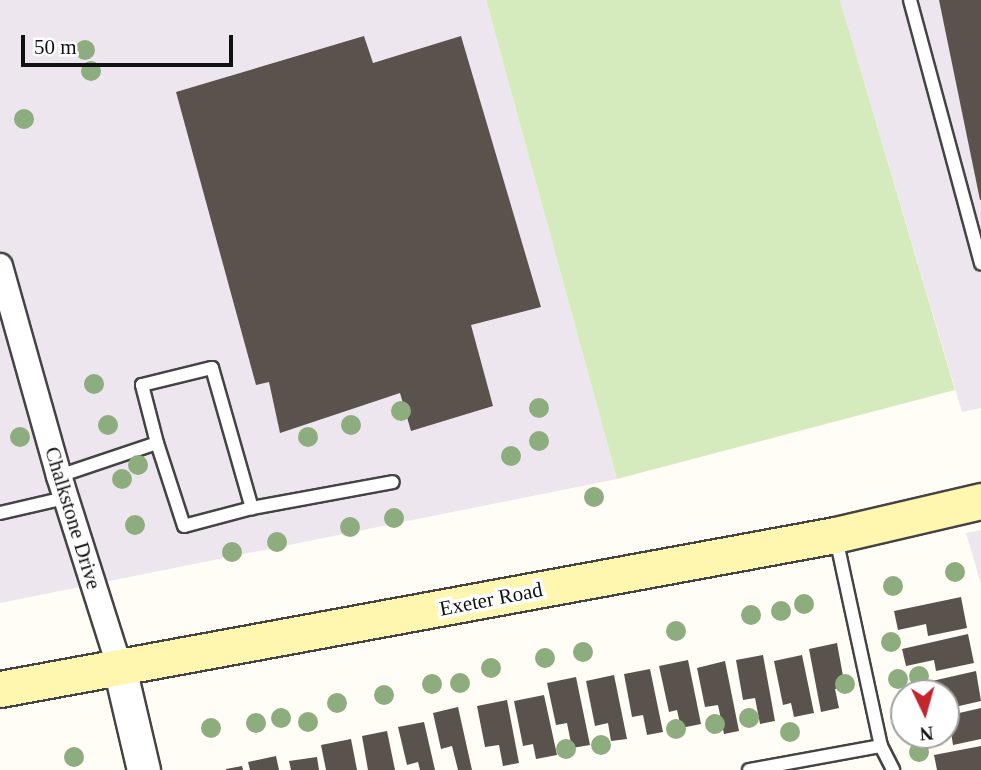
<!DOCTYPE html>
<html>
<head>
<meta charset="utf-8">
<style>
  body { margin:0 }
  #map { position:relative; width:981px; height:770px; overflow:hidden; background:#fffdf5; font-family:Georgia,serif }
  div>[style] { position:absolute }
  .industrial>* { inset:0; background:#eee6ef }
  .green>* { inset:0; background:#d5ebbd }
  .building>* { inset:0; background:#5a524d }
  .roads { filter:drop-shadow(2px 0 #444) drop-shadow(-2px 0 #444) drop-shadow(0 2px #444) drop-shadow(0 -2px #444) }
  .service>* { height:12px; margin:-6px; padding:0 6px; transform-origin:6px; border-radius:6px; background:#fff }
  .minor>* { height:24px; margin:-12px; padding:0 12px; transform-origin:12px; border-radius:12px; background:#fff }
  .tertiary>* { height:32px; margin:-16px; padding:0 16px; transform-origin:16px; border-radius:16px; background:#fff }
  .secondary>* { height:35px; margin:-17.5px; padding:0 17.5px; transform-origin:17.5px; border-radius:17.5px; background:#fff6b0 }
  .trees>* { width:20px; height:20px; margin:-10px; border-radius:50%; background:#8dad7f }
  span { translate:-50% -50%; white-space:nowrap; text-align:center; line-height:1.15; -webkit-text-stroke:7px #fff; paint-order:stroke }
  .street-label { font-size:21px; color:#111 }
  .north { position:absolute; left:890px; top:679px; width:70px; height:70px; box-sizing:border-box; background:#fff; border:2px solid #a0a0a0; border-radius:50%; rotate:175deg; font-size:19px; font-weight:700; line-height:28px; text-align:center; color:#111 }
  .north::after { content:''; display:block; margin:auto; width:24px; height:32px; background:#c4262e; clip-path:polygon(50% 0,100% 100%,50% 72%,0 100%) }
  .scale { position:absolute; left:21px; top:35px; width:212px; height:32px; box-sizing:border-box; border:4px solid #111; border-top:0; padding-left:9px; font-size:21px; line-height:24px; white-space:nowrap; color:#111; -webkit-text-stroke:5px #fff; paint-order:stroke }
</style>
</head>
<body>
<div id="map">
  <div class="industrial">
    <div style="clip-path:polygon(0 0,486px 0,617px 479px,0 603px)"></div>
    <div style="clip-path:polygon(840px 0,981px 0,981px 408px,962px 412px)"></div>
    <div style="clip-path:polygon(981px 530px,981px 584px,966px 533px)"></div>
  </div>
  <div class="green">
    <div style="clip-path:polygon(486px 0,840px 0,955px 390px,617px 479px)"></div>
  </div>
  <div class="building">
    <div style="clip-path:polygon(939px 0,981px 0,981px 200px,980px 200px)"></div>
    <div style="clip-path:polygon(364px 36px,373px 63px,461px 36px,541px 307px,471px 325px,493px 406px,411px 431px,400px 393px,280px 433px,269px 382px,256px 385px,176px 92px)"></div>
    <div style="clip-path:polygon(961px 597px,967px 628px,928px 636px,926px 624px,898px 630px,894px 611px)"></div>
    <div style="clip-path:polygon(968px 634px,974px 663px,936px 671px,934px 660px,906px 666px,902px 649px)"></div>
    <div style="clip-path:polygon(837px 643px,845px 687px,835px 689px,839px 708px,821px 712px,809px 649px)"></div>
    <div style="clip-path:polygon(763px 655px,775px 721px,760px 724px,755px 698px,743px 700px,736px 660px)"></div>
    <div style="clip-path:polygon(802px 655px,814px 713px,794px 717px,791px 703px,783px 705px,774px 661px)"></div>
    <div style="clip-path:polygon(688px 660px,701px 724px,681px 728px,677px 710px,669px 712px,659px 666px)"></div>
    <div style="clip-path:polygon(725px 661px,739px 731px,724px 734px,718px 705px,705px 707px,697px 668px)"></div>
    <div style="clip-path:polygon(650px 669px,663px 732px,647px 735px,643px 715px,632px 717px,624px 674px)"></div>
    <div style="clip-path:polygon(976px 671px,981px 701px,946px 709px,946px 693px,911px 693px,910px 686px)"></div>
    <div style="clip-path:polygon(614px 675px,627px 739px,611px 741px,608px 723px,595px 726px,586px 681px)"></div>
    <div style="clip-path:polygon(576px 677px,590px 745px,572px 748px,567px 723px,556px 725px,547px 683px)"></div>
    <div style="clip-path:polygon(544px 695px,557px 755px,536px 759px,533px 744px,523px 746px,514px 701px)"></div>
    <div style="clip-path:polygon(507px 700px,519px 763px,503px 766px,499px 745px,485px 747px,477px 706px)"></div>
    <div style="clip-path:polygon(458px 707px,472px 770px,458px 770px,452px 746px,441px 749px,433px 713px)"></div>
    <div style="clip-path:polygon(981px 708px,981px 739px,953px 745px,951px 732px,946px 733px,946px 716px)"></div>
    <div style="clip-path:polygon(424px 722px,435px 770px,420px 770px,418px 762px,407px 765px,398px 727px)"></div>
    <div style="clip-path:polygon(387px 731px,395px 770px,368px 770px,362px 736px)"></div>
    <div style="clip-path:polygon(351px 739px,357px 770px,326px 770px,321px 745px)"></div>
    <div style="clip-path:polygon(981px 746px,981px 770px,937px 770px,934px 755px)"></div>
    <div style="clip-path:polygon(276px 756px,279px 770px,250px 770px,248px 762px)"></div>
    <div style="clip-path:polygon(317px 757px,319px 770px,291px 770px,289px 761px)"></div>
    <div style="clip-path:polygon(242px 766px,243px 770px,226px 770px,226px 769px)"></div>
  </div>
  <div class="roads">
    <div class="service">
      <div style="left:910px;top:0;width:273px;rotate:74.9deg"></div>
      <div style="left:59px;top:476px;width:103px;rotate:-18.6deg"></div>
      <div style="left:157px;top:443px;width:60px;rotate:-104.5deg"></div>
      <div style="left:142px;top:385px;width:72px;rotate:-13.7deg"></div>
      <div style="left:212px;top:368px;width:146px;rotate:74.1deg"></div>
      <div style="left:252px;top:508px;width:70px;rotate:165.2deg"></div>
      <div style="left:184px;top:526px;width:87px;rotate:-108deg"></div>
      <div style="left:252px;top:508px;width:143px;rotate:-10.4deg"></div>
      <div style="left:0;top:513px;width:67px;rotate:-13deg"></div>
      <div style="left:836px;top:538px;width:213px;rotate:77.8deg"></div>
      <div style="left:881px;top:746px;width:27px;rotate:63deg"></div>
      <div style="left:749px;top:770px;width:134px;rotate:-10.3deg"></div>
    </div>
    <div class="minor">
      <div style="left:0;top:266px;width:218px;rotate:74.3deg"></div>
      <div style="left:59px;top:476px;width:201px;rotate:72.4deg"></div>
    </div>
    <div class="tertiary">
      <div style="left:120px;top:668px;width:105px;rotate:76.8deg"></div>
    </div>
    <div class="secondary">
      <div style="left:0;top:689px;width:849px;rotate:-10.45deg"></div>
      <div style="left:835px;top:535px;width:150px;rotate:-13.1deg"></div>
    </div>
  </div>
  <div class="trees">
    <div style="left:85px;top:50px"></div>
    <div style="left:91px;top:71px"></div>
    <div style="left:24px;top:119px"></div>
    <div style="left:94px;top:384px"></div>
    <div style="left:539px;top:408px"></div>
    <div style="left:401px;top:411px"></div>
    <div style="left:108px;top:425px"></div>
    <div style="left:351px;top:425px"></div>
    <div style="left:20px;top:437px"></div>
    <div style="left:308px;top:437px"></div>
    <div style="left:539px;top:441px"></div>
    <div style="left:511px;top:456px"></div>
    <div style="left:138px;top:465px"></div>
    <div style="left:122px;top:479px"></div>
    <div style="left:594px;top:497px"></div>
    <div style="left:394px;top:518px"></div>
    <div style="left:135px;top:525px"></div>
    <div style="left:350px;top:527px"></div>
    <div style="left:277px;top:542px"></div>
    <div style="left:232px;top:552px"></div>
    <div style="left:955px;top:572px"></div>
    <div style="left:893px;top:586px"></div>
    <div style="left:804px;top:604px"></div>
    <div style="left:781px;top:611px"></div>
    <div style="left:751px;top:615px"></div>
    <div style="left:676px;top:631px"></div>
    <div style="left:891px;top:642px"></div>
    <div style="left:583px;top:652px"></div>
    <div style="left:545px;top:658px"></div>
    <div style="left:491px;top:668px"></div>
    <div style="left:919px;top:676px"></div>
    <div style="left:898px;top:679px"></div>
    <div style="left:460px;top:683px"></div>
    <div style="left:432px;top:684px"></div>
    <div style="left:845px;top:684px"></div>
    <div style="left:384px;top:695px"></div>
    <div style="left:337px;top:703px"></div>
    <div style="left:281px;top:718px"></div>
    <div style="left:749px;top:718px"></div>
    <div style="left:308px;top:722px"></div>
    <div style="left:256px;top:723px"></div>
    <div style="left:715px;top:724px"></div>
    <div style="left:211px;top:728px"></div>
    <div style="left:676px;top:729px"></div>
    <div style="left:790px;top:732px"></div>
    <div style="left:601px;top:745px"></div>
    <div style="left:566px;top:749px"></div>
    <div style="left:919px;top:752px"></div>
    <div style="left:74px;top:757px"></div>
  </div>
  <div class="street-label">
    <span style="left:73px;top:518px;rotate:73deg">Chalkstone Drive</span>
    <span style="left:491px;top:599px;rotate:-11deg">Exeter Road</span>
  </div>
  <div class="north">N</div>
  <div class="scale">50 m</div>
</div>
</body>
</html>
